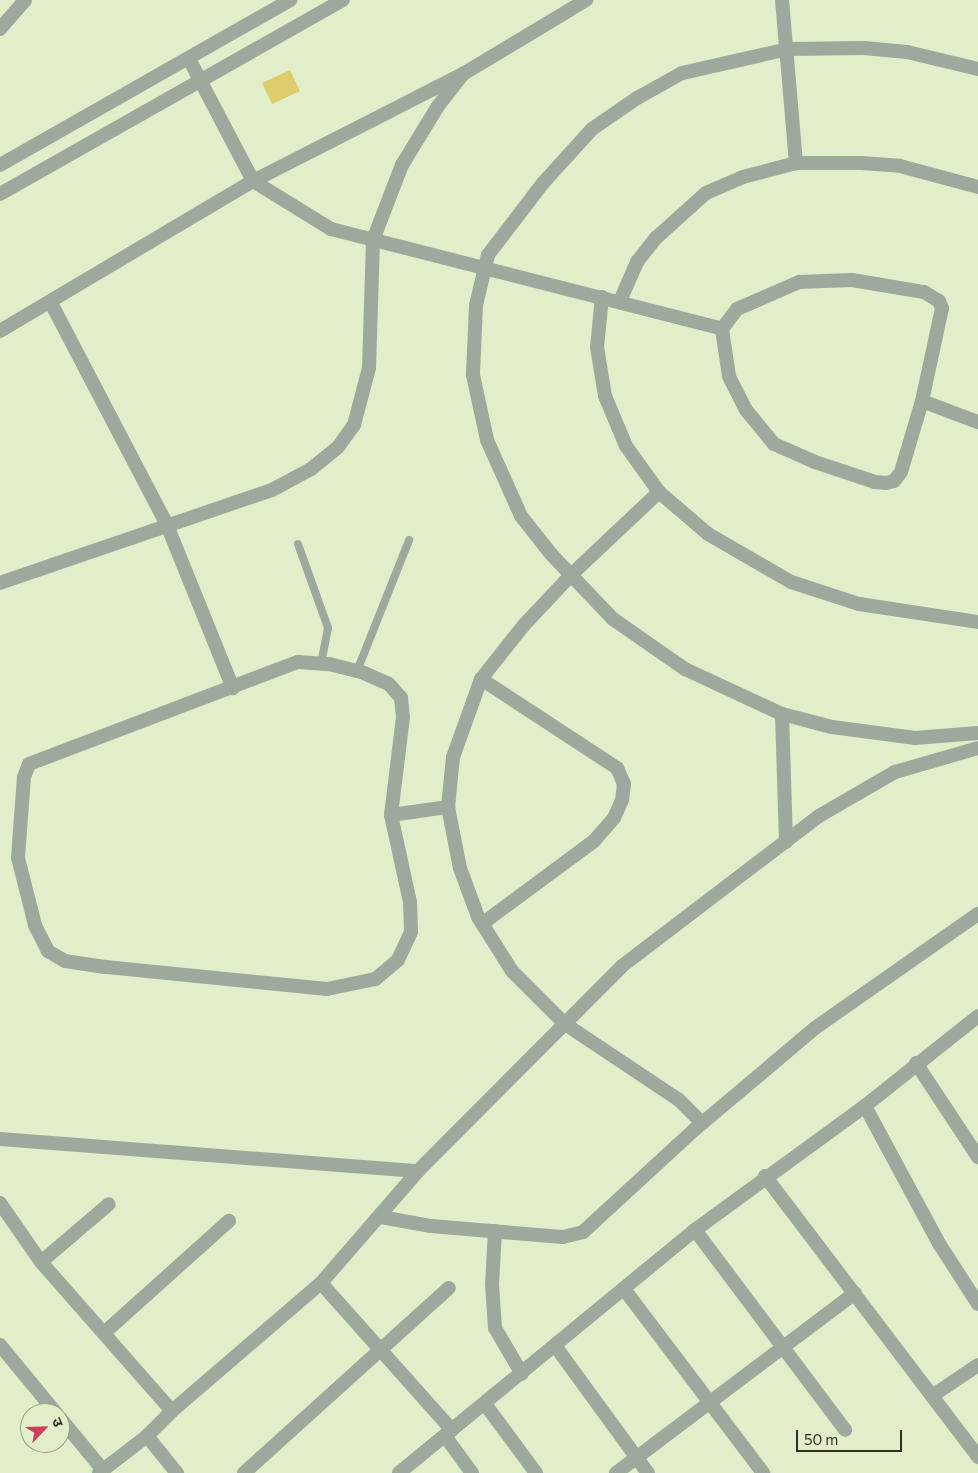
<!DOCTYPE html>
<html>
<head>
<meta charset="utf-8">
<style>
  body { margin:0 }
  #map { position:relative; width:978px; height:1473px; overflow:hidden; background:#e2edca; font-family:Commissioner,"Noto Sans Devanagari",sans-serif }
  div>[style] { position:absolute }
  .building>* { inset:0; background:#ddcd6c }
  .service>* { height:8px; margin:-4px; padding:0 4px; transform-origin:4px; border-radius:4px; background:#9da99d }
  .minor>* { height:14px; margin:-7px; padding:0 7px; transform-origin:7px; border-radius:7px; background:#9da99d }
  .tertiary>* { height:14px; margin:-7px; padding:0 7px; transform-origin:7px; border-radius:7px; background:#9da99d }
  span { translate:-50% -50%; white-space:nowrap; text-align:center; line-height:1.15; -webkit-text-stroke:4px #e2edca; paint-order:stroke }
  .north { position:absolute; left:20px; top:1403px; width:50px; height:50px; box-sizing:border-box; background:#e2edca; border:1px solid #9aa288; border-radius:50%; rotate:66deg; font-size:14px; font-weight:700; line-height:20px; text-align:center; color:#2d3124 }
  .north::after { content:''; display:block; margin:auto; width:18px; height:22px; background:#ce3f5d; clip-path:polygon(50% 0,100% 100%,50% 72%,0 100%) }
  .scale { position:absolute; left:796px; top:1430px; width:106px; height:22px; box-sizing:border-box; border:2px solid #2d3124; border-top:0; padding-left:6px; font-size:15px; line-height:18px; white-space:nowrap; color:#2d3124; -webkit-text-stroke:4px #e2edca; paint-order:stroke }
</style>
</head>
<body>
<div id="map">
  <div class="building">
    <div style="clip-path:polygon(290px 70px,300px 91px,272px 104px,262px 83px)"></div>
  </div>
  <div class="service">
    <div style="left:298px;top:544px;width:89px;rotate:70.3deg"></div>
    <div style="left:328px;top:628px;width:36px;rotate:101deg"></div>
    <div style="left:357px;top:671px;width:141px;rotate:-68.3deg"></div>
  </div>
  <div class="minor">
    <div style="left:782px;top:0;width:164px;rotate:85.1deg"></div>
    <div style="left:189px;top:59px;width:138px;rotate:62.3deg"></div>
    <div style="left:253px;top:181px;width:92px;rotate:31.6deg"></div>
    <div style="left:331px;top:229px;width:404px;rotate:14.3deg"></div>
    <div style="left:978px;top:69px;width:73px;rotate:-166.5deg"></div>
    <div style="left:907px;top:52px;width:43px;rotate:-174.7deg"></div>
    <div style="left:864px;top:48px;width:76px;rotate:179.2deg"></div>
    <div style="left:788px;top:49px;width:109px;rotate:167.2deg"></div>
    <div style="left:682px;top:73px;width:51px;rotate:150.9deg"></div>
    <div style="left:637px;top:98px;width:55px;rotate:145.4deg"></div>
    <div style="left:592px;top:129px;width:73px;rotate:132.2deg"></div>
    <div style="left:543px;top:183px;width:91px;rotate:127.4deg"></div>
    <div style="left:488px;top:255px;width:51px;rotate:103.5deg"></div>
    <div style="left:476px;top:305px;width:70px;rotate:92.5deg"></div>
    <div style="left:473px;top:375px;width:66px;rotate:77.8deg"></div>
    <div style="left:487px;top:440px;width:83px;rotate:65.9deg"></div>
    <div style="left:521px;top:516px;width:48px;rotate:51.7deg"></div>
    <div style="left:551px;top:554px;width:90px;rotate:46.4deg"></div>
    <div style="left:613px;top:619px;width:88px;rotate:34.8deg"></div>
    <div style="left:685px;top:669px;width:107px;rotate:24.9deg"></div>
    <div style="left:782px;top:714px;width:52px;rotate:14.6deg"></div>
    <div style="left:832px;top:727px;width:84px;rotate:7.5deg"></div>
    <div style="left:915px;top:738px;width:63px;rotate:-4.5deg"></div>
    <div style="left:852px;top:280px;width:73px;rotate:9.5deg"></div>
    <div style="left:924px;top:292px;width:17px;rotate:31deg"></div>
    <div style="left:939px;top:301px;width:8px;rotate:67deg"></div>
    <div style="left:942px;top:308px;width:95px;rotate:102.1deg"></div>
    <div style="left:922px;top:401px;width:74px;rotate:106.5deg"></div>
    <div style="left:901px;top:472px;width:11px;rotate:128deg"></div>
    <div style="left:894px;top:481px;width:8px;rotate:166deg"></div>
    <div style="left:886px;top:483px;width:11px;rotate:-175deg"></div>
    <div style="left:875px;top:482px;width:63px;rotate:-161.6deg"></div>
    <div style="left:815px;top:462px;width:45px;rotate:-156.3deg"></div>
    <div style="left:774px;top:444px;width:44px;rotate:-129.5deg"></div>
    <div style="left:746px;top:410px;width:38px;rotate:-117deg"></div>
    <div style="left:729px;top:376px;width:48px;rotate:-98.5deg"></div>
    <div style="left:722px;top:329px;width:25px;rotate:-53deg"></div>
    <div style="left:737px;top:309px;width:68px;rotate:-23.5deg"></div>
    <div style="left:799px;top:282px;width:53px;rotate:-2.2deg"></div>
    <div style="left:602px;top:297px;width:50px;rotate:95.7deg"></div>
    <div style="left:597px;top:347px;width:50px;rotate:80.7deg"></div>
    <div style="left:605px;top:396px;width:54px;rotate:67.2deg"></div>
    <div style="left:626px;top:446px;width:57px;rotate:54.3deg"></div>
    <div style="left:659px;top:492px;width:65px;rotate:40.6deg"></div>
    <div style="left:708px;top:534px;width:96px;rotate:30deg"></div>
    <div style="left:791px;top:582px;width:71px;rotate:17.9deg"></div>
    <div style="left:859px;top:604px;width:120px;rotate:8.6deg"></div>
    <div style="left:620px;top:301px;width:43px;rotate:-66.4deg"></div>
    <div style="left:637px;top:262px;width:31px;rotate:-52deg"></div>
    <div style="left:656px;top:238px;width:67px;rotate:-42deg"></div>
    <div style="left:706px;top:193px;width:40px;rotate:-23.4deg"></div>
    <div style="left:743px;top:177px;width:55px;rotate:-14.8deg"></div>
    <div style="left:796px;top:163px;width:65px"></div>
    <div style="left:861px;top:163px;width:39px;rotate:4deg"></div>
    <div style="left:900px;top:166px;width:81px;rotate:15.1deg"></div>
    <div style="left:51px;top:303px;width:250px;rotate:62.4deg"></div>
    <div style="left:167px;top:525px;width:176px;rotate:68deg"></div>
    <div style="left:0;top:331px;width:294px;rotate:-30.7deg"></div>
    <div style="left:253px;top:181px;width:236px;rotate:-27deg"></div>
    <div style="left:463px;top:74px;width:144px;rotate:-31deg"></div>
    <div style="left:922px;top:401px;width:60px;rotate:20.6deg"></div>
    <div style="left:659px;top:492px;width:121px;rotate:136.7deg"></div>
    <div style="left:571px;top:575px;width:69px;rotate:133.2deg"></div>
    <div style="left:524px;top:625px;width:69px;rotate:128.5deg"></div>
    <div style="left:481px;top:679px;width:83px;rotate:109.7deg"></div>
    <div style="left:453px;top:757px;width:50px;rotate:95.7deg"></div>
    <div style="left:448px;top:807px;width:62px;rotate:78.9deg"></div>
    <div style="left:460px;top:868px;width:52px;rotate:69.8deg"></div>
    <div style="left:478px;top:917px;width:64px;rotate:57.8deg"></div>
    <div style="left:512px;top:971px;width:75px;rotate:45deg"></div>
    <div style="left:565px;top:1024px;width:137px;rotate:33.7deg"></div>
    <div style="left:679px;top:1100px;width:33px;rotate:45deg"></div>
    <div style="left:0;top:583px;width:287px;rotate:-18.9deg"></div>
    <div style="left:272px;top:490px;width:44px;rotate:-28.3deg"></div>
    <div style="left:311px;top:469px;width:35px;rotate:-39deg"></div>
    <div style="left:338px;top:447px;width:27px;rotate:-54deg"></div>
    <div style="left:354px;top:425px;width:59px;rotate:-75.3deg"></div>
    <div style="left:369px;top:368px;width:128px;rotate:-88.2deg"></div>
    <div style="left:373px;top:240px;width:80px;rotate:-68.9deg"></div>
    <div style="left:402px;top:165px;width:69px;rotate:-58.6deg"></div>
    <div style="left:438px;top:106px;width:41px;rotate:-52deg"></div>
    <div style="left:298px;top:662px;width:31px;rotate:4deg"></div>
    <div style="left:329px;top:664px;width:36px;rotate:14deg"></div>
    <div style="left:364px;top:673px;width:27px;rotate:24deg"></div>
    <div style="left:389px;top:684px;width:18px;rotate:49deg"></div>
    <div style="left:401px;top:698px;width:19px;rotate:84deg"></div>
    <div style="left:403px;top:717px;width:99px;rotate:97deg"></div>
    <div style="left:391px;top:815px;width:89px;rotate:77.7deg"></div>
    <div style="left:410px;top:902px;width:30px;rotate:88deg"></div>
    <div style="left:411px;top:932px;width:31px;rotate:115deg"></div>
    <div style="left:398px;top:960px;width:30px;rotate:140deg"></div>
    <div style="left:375px;top:979px;width:49px;rotate:168.2deg"></div>
    <div style="left:327px;top:989px;width:223px;rotate:-174.3deg"></div>
    <div style="left:105px;top:967px;width:40px;rotate:-171.5deg"></div>
    <div style="left:65px;top:961px;width:20px;rotate:-150deg"></div>
    <div style="left:48px;top:951px;width:29px;rotate:-117deg"></div>
    <div style="left:35px;top:925px;width:69px;rotate:-104.2deg"></div>
    <div style="left:18px;top:858px;width:81px;rotate:-85.8deg"></div>
    <div style="left:24px;top:777px;width:14px;rotate:-69deg"></div>
    <div style="left:29px;top:764px;width:288px;rotate:-20.8deg"></div>
    <div style="left:481px;top:679px;width:163px;rotate:33.2deg"></div>
    <div style="left:617px;top:768px;width:17px;rotate:66deg"></div>
    <div style="left:624px;top:784px;width:16px;rotate:97deg"></div>
    <div style="left:622px;top:800px;width:20px;rotate:114deg"></div>
    <div style="left:614px;top:818px;width:30px;rotate:131deg"></div>
    <div style="left:594px;top:841px;width:139px;rotate:143.5deg"></div>
    <div style="left:782px;top:714px;width:128px;rotate:88.2deg"></div>
    <div style="left:391px;top:815px;width:58px;rotate:-8deg"></div>
    <div style="left:916px;top:1063px;width:113px;rotate:56.6deg"></div>
    <div style="left:865px;top:1106px;width:158px;rotate:61.7deg"></div>
    <div style="left:940px;top:1245px;width:70px;rotate:57.2deg"></div>
    <div style="left:0;top:1139px;width:419px;rotate:4.4deg"></div>
    <div style="left:765px;top:1176px;width:353px;rotate:52.8deg"></div>
    <div style="left:0;top:1203px;width:72px;rotate:55.2deg"></div>
    <div style="left:41px;top:1262px;width:198px;rotate:48.7deg"></div>
    <div style="left:381px;top:1217px;width:51px;rotate:10.2deg"></div>
    <div style="left:431px;top:1226px;width:132px;rotate:4.8deg"></div>
    <div style="left:563px;top:1237px;width:21px;rotate:-14deg"></div>
    <div style="left:583px;top:1232px;width:151px;rotate:-42.6deg"></div>
    <div style="left:694px;top:1130px;width:158px;rotate:-40.1deg"></div>
    <div style="left:815px;top:1028px;width:199px;rotate:-35deg"></div>
    <div style="left:695px;top:1230px;width:250px;rotate:53.1deg"></div>
    <div style="left:495px;top:1231px;width:54px;rotate:93.2deg"></div>
    <div style="left:492px;top:1285px;width:43px;rotate:86deg"></div>
    <div style="left:495px;top:1328px;width:53px;rotate:59.6deg"></div>
    <div style="left:41px;top:1262px;width:89px;rotate:-40.5deg"></div>
    <div style="left:321px;top:1283px;width:197px;rotate:48.3deg"></div>
    <div style="left:624px;top:1289px;width:231px;rotate:52.9deg"></div>
    <div style="left:104px;top:1333px;width:168px;rotate:-41.9deg"></div>
    <div style="left:0;top:1345px;width:88px;rotate:50.5deg"></div>
    <div style="left:556px;top:1347px;width:156px;rotate:53.9deg"></div>
    <div style="left:932px;top:1396px;width:55px;rotate:-34deg"></div>
    <div style="left:485px;top:1404px;width:86px;rotate:53.5deg"></div>
    <div style="left:60px;top:1418px;width:67px;rotate:50.4deg"></div>
    <div style="left:147px;top:1436px;width:48px;rotate:51deg"></div>
    <div style="left:445px;top:1436px;width:46px;rotate:53.9deg"></div>
    <div style="left:99px;top:1473px;width:61px;rotate:-37.6deg"></div>
    <div style="left:147px;top:1436px;width:35px;rotate:-45deg"></div>
    <div style="left:172px;top:1411px;width:196px;rotate:-40.7deg"></div>
    <div style="left:321px;top:1283px;width:148px;rotate:-49.1deg"></div>
    <div style="left:418px;top:1171px;width:289px;rotate:-45.1deg"></div>
    <div style="left:622px;top:966px;width:248px;rotate:-37.3deg"></div>
    <div style="left:819px;top:816px;width:88px;rotate:-30.1deg"></div>
    <div style="left:895px;top:772px;width:86px;rotate:-16.1deg"></div>
    <div style="left:244px;top:1473px;width:276px;rotate:-42.1deg"></div>
    <div style="left:616px;top:1473px;width:299px;rotate:-37deg"></div>
  </div>
  <div class="tertiary">
    <div style="left:0;top:29px;width:38px;rotate:-49deg"></div>
    <div style="left:0;top:165px;width:334px;rotate:-29.6deg"></div>
    <div style="left:0;top:194px;width:394px;rotate:-29.5deg"></div>
    <div style="left:399px;top:1473px;width:383px;rotate:-39.4deg"></div>
    <div style="left:695px;top:1230px;width:210px;rotate:-36.1deg"></div>
    <div style="left:865px;top:1106px;width:144px;rotate:-38.5deg"></div>
  </div>
  <div class="north">उ</div>
  <div class="scale">50 m</div>
</div>
</body>
</html>
